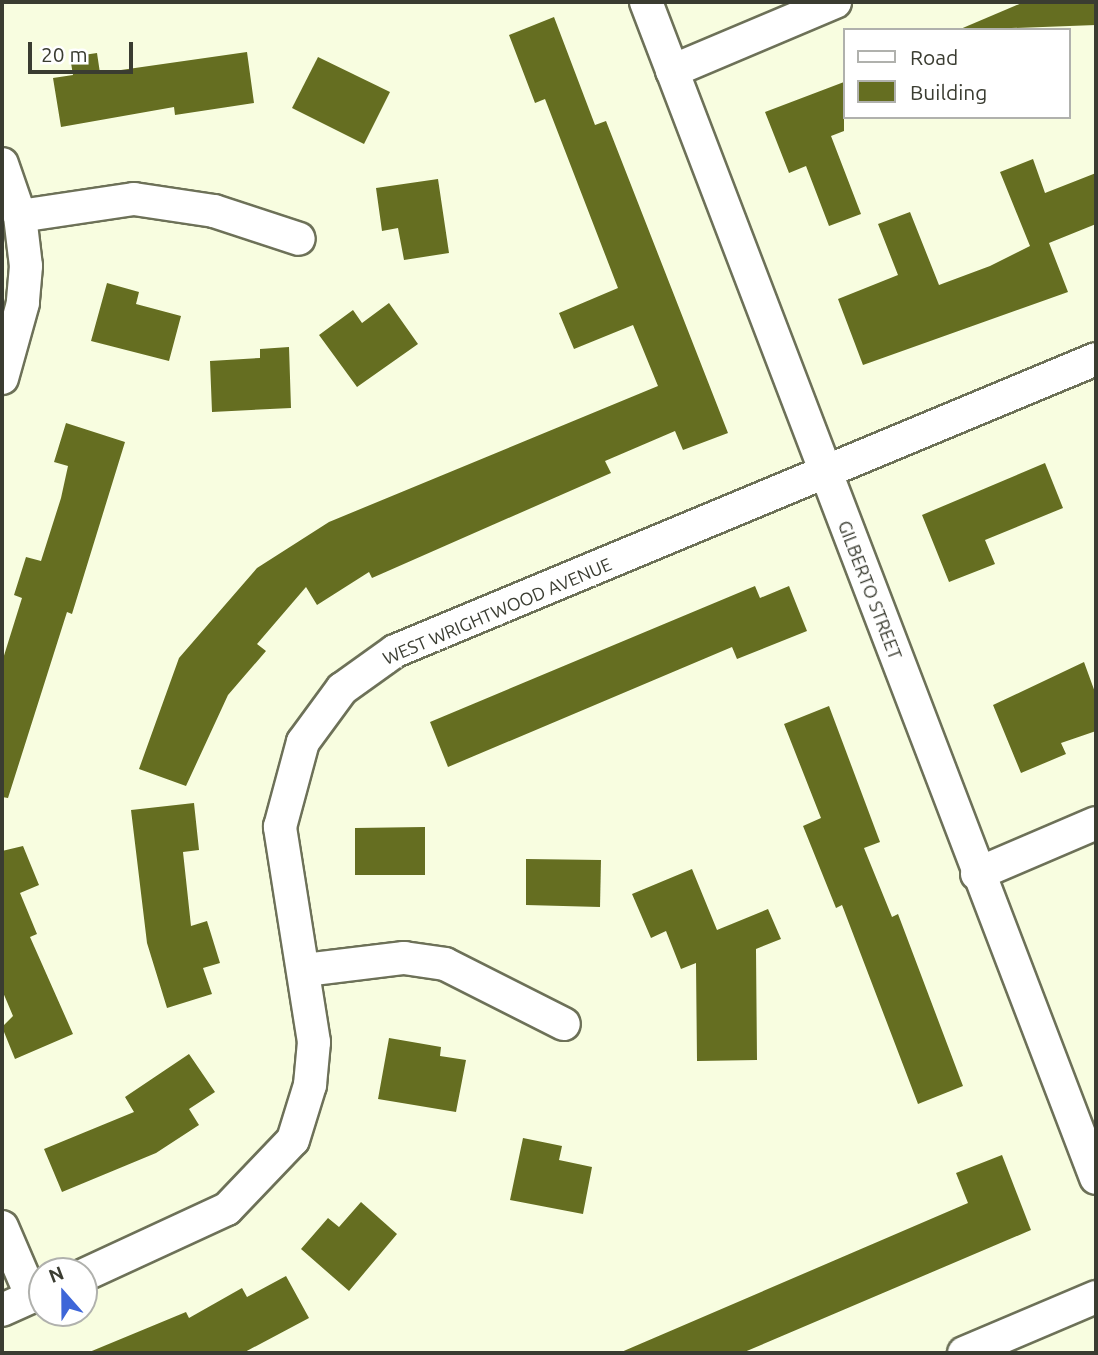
<!DOCTYPE html>
<html>
<head>
<meta charset="utf-8">
<style>
  body { margin:0 }
  #map { position:relative; width:1098px; height:1355px; overflow:hidden; background:#f8fde0; font-family:Ubuntu,sans-serif }
  div>[style] { position:absolute }
  .building>* { inset:0; background:#656e21 }
  .roads { filter:drop-shadow(2px 0 #6d7158) drop-shadow(-2px 0 #6d7158) drop-shadow(0 2px #6d7158) drop-shadow(0 -2px #6d7158) }
  .minor>* { height:32px; margin:-16px; padding:0 16px; transform-origin:16px; border-radius:16px; background:#fff }
  span { translate:-50% -50%; white-space:nowrap; text-align:center; line-height:1.15; -webkit-text-stroke:7px #fff; paint-order:stroke }
  .street-label { font-size:18px; color:#3a3c31 }
  .frame { position:absolute; inset:0; border:4px solid #3a3c31; pointer-events:none }
  .legend { position:absolute; left:843px; top:28px; width:228px; height:91px; box-sizing:border-box; background:#fff; border:2px solid #b0b1ad; margin:0; padding:9px 12px; list-style:none; font-size:21px; color:#3a3c31 }
  .legend li { display:flex; align-items:center; gap:14px; height:35px }
  .legend b { width:35px; border:2px solid #b0b1ad }
  .north { position:absolute; left:28px; top:1257px; width:70px; height:70px; box-sizing:border-box; background:#fff; border:2px solid #b0b1ad; border-radius:50%; rotate:339deg; font-size:19px; font-weight:700; line-height:28px; text-align:center; color:#3a3c31 }
  .north::after { content:''; display:block; margin:auto; width:24px; height:32px; background:#3e66d8; clip-path:polygon(50% 0,100% 100%,50% 72%,0 100%) }
  .scale { position:absolute; left:28px; top:42px; width:105px; height:32px; box-sizing:border-box; border:4px solid #3a3c31; border-top:0; padding-left:9px; font-size:21px; line-height:24px; white-space:nowrap; color:#3a3c31; -webkit-text-stroke:5px #fff; paint-order:stroke }
</style>
</head>
<body>
<div id="map">
  <div class="building">
    <div style="clip-path:polygon(1024px 2px,1096px 2px,1096px 25px,958px 30px)"></div>
    <div style="clip-path:polygon(554px 17px,595px 125px,606px 121px,728px 433px,683px 450px,675px 431px,605px 461px,611px 473px,372px 578px,369px 572px,317px 605px,306px 587px,257px 644px,266px 651px,228px 695px,186px 786px,139px 769px,179px 658px,257px 568px,329px 522px,658px 386px,633px 325px,574px 349px,559px 313px,618px 288px,545px 99px,535px 103px,509px 35px)"></div>
    <div style="clip-path:polygon(247px 52px,254px 103px,175px 115px,174px 107px,61px 127px,53px 78px,73px 75px,70px 57px,97px 53px,100px 73px)"></div>
    <div style="clip-path:polygon(318px 57px,390px 92px,364px 144px,292px 108px)"></div>
    <div style="clip-path:polygon(844px 82px,844px 131px,831px 136px,861px 214px,829px 226px,806px 166px,789px 173px,765px 112px)"></div>
    <div style="clip-path:polygon(1033px 159px,1045px 193px,1096px 173px,1096px 224px,1049px 243px,1068px 292px,863px 365px,838px 299px,898px 275px,878px 224px,910px 212px,939px 285px,990px 266px,1030px 246px,1000px 172px)"></div>
    <div style="clip-path:polygon(438px 179px,449px 253px,404px 260px,398px 228px,382px 231px,376px 188px)"></div>
    <div style="clip-path:polygon(107px 283px,139px 292px,136px 304px,181px 316px,169px 361px,91px 341px)"></div>
    <div style="clip-path:polygon(389px 303px,418px 344px,357px 387px,319px 335px,353px 310px,362px 323px)"></div>
    <div style="clip-path:polygon(289px 347px,291px 408px,212px 412px,210px 361px,260px 358px,260px 349px)"></div>
    <div style="clip-path:polygon(66px 423px,125px 442px,72px 614px,67px 612px,8px 798px,2px 797px,2px 662px,22px 598px,14px 595px,26px 557px,41px 561px,61px 498px,68px 466px,54px 462px)"></div>
    <div style="clip-path:polygon(1045px 463px,1063px 508px,985px 540px,995px 564px,949px 582px,922px 515px)"></div>
    <div style="clip-path:polygon(755px 586px,760px 598px,789px 586px,807px 631px,737px 659px,732px 647px,448px 767px,430px 722px)"></div>
    <div style="clip-path:polygon(1084px 662px,1096px 695px,1096px 731px,1061px 743px,1066px 754px,1021px 773px,993px 705px)"></div>
    <div style="clip-path:polygon(829px 706px,880px 842px,864px 848px,892px 917px,898px 914px,963px 1086px,918px 1104px,842px 905px,836px 908px,803px 826px,821px 818px,784px 724px)"></div>
    <div style="clip-path:polygon(194px 803px,199px 850px,183px 852px,191px 926px,207px 921px,220px 963px,203px 968px,212px 994px,167px 1008px,147px 943px,131px 810px)"></div>
    <div style="clip-path:polygon(425px 827px,425px 875px,355px 875px,355px 828px)"></div>
    <div style="clip-path:polygon(23px 846px,39px 885px,20px 893px,37px 934px,30px 937px,73px 1034px,15px 1059px,2px 1027px,13px 1016px,2px 990px,2px 851px)"></div>
    <div style="clip-path:polygon(526px 859px,601px 860px,600px 907px,526px 905px)"></div>
    <div style="clip-path:polygon(692px 869px,717px 930px,768px 909px,781px 939px,756px 949px,757px 1060px,697px 1061px,696px 963px,681px 969px,666px 931px,651px 938px,632px 894px)"></div>
    <div style="clip-path:polygon(389px 1038px,441px 1047px,440px 1056px,466px 1060px,456px 1112px,378px 1099px)"></div>
    <div style="clip-path:polygon(189px 1054px,215px 1092px,189px 1109px,199px 1125px,156px 1153px,62px 1192px,44px 1149px,134px 1112px,125px 1097px)"></div>
    <div style="clip-path:polygon(523px 1138px,562px 1146px,559px 1160px,592px 1167px,583px 1214px,510px 1200px)"></div>
    <div style="clip-path:polygon(1002px 1155px,1031px 1230px,742px 1353px,619px 1353px,968px 1203px,956px 1173px)"></div>
    <div style="clip-path:polygon(361px 1202px,397px 1234px,349px 1291px,301px 1249px,328px 1218px,339px 1227px)"></div>
    <div style="clip-path:polygon(286px 1276px,309px 1318px,243px 1353px,87px 1353px,186px 1312px,189px 1318px,242px 1288px,247px 1297px)"></div>
  </div>
  <div class="roads">
    <div class="minor">
      <div style="left:646px;top:2px;width:1259px;rotate:69.06deg"></div>
      <div style="left:672px;top:71px;width:177px;rotate:-22.9deg"></div>
      <div style="left:2px;top:164px;width:55px;rotate:70.9deg"></div>
      <div style="left:20px;top:216px;width:50px;rotate:83.2deg"></div>
      <div style="left:26px;top:266px;width:37px;rotate:95deg"></div>
      <div style="left:23px;top:303px;width:78px;rotate:105.6deg"></div>
      <div style="left:20px;top:216px;width:115px;rotate:-8.5deg"></div>
      <div style="left:134px;top:199px;width:81px;rotate:8.5deg"></div>
      <div style="left:214px;top:211px;width:89px;rotate:18.2deg"></div>
      <div style="left:977px;top:874px;width:129px;rotate:-23.2deg"></div>
      <div style="left:305px;top:970px;width:100px;rotate:-6.9deg"></div>
      <div style="left:404px;top:958px;width:41px;rotate:8.3deg"></div>
      <div style="left:445px;top:964px;width:133px;rotate:26.8deg"></div>
      <div style="left:2px;top:1227px;width:76px;rotate:66.8deg"></div>
      <div style="left:84px;top:1275px;width:157px;rotate:-24.8deg"></div>
      <div style="left:227px;top:1209px;width:95px;rotate:-46.3deg"></div>
      <div style="left:293px;top:1140px;width:58px;rotate:-72.8deg"></div>
      <div style="left:310px;top:1085px;width:43px;rotate:-84.7deg"></div>
      <div style="left:314px;top:1042px;width:218px;rotate:-99deg"></div>
      <div style="left:280px;top:827px;width:88px;rotate:-74.9deg"></div>
      <div style="left:303px;top:742px;width:66px;rotate:-53.7deg"></div>
      <div style="left:342px;top:689px;width:65px;rotate:-35.6deg"></div>
      <div style="left:395px;top:651px;width:759px;rotate:-22.61deg"></div>
      <div style="left:2px;top:1310px;width:44px;rotate:-24.2deg"></div>
      <div style="left:964px;top:1353px;width:143px;rotate:-23deg"></div>
    </div>
  </div>
  <div class="street-label">
    <span style="left:870px;top:590px;rotate:69deg">GILBERTO STREET</span>
    <span style="left:497px;top:611px;rotate:-23deg">WEST WRIGHTWOOD AVENUE</span>
  </div>
  <div class="frame"></div>
  <ul class="legend">
  <li><b style="height:9px;background:#fff"></b>Road</li>
  <li><b style="height:19px;background:#656e21"></b>Building</li>
  </ul>
  <div class="north">N</div>
  <div class="scale">20 m</div>
</div>
</body>
</html>
